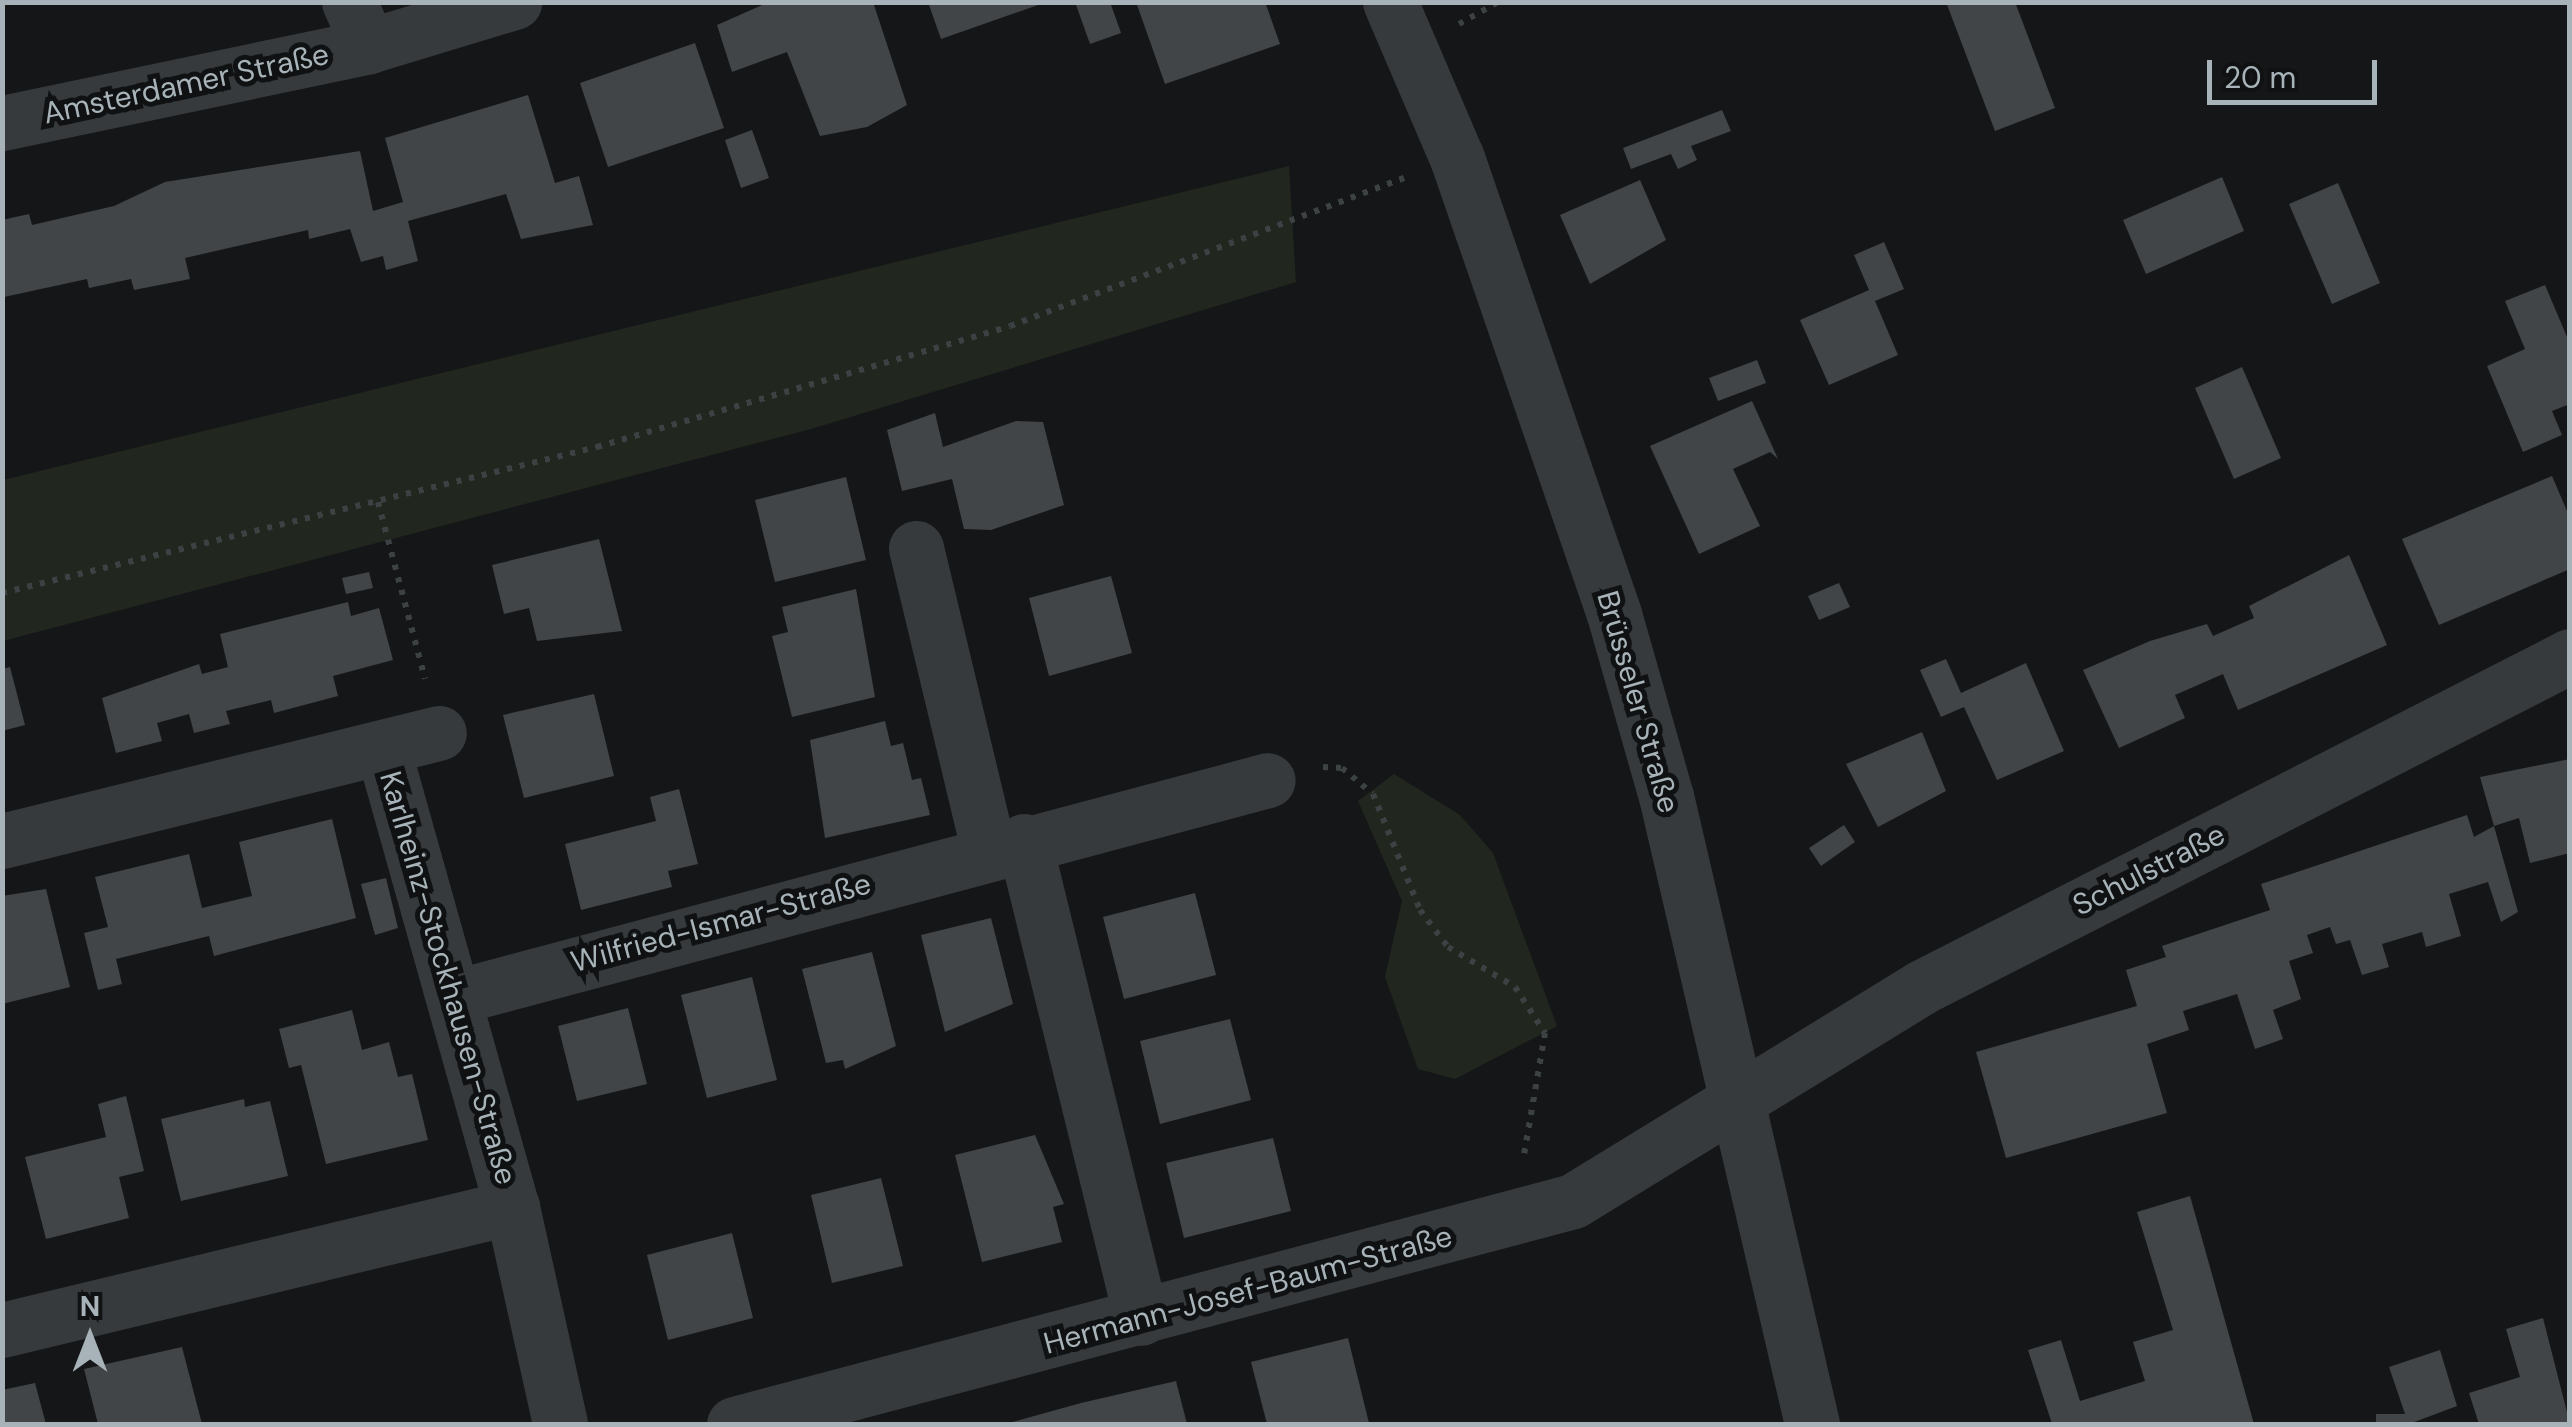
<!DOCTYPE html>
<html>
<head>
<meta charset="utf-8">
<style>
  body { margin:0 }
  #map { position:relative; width:2572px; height:1427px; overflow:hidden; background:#151617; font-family:"DM Sans",sans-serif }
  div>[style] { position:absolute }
  .green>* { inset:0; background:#21271f }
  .building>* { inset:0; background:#414547 }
  .path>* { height:6px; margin-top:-3px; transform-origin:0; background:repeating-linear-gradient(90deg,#3c4143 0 5px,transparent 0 13px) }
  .minor>* { height:55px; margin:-27.5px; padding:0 27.5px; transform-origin:27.5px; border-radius:27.5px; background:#363a3c }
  span { translate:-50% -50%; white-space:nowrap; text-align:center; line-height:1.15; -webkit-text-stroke:10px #101112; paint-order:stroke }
  .street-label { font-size:30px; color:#a7b3b8 }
  .frame { position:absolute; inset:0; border:5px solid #a7b3b8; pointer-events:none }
  .north { position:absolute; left:40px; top:1287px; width:100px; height:100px; -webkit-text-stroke:8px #101112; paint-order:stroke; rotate:0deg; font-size:28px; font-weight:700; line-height:40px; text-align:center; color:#a7b3b8 }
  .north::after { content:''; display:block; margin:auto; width:35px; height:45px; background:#a7b3b8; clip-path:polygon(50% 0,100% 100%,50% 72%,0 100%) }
  .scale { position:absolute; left:2207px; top:60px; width:170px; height:45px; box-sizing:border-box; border:5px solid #a7b3b8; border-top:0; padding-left:12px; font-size:30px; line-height:35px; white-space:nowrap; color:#a7b3b8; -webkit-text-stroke:8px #101112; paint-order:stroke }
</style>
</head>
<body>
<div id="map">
  <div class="green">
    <div style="clip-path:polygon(1289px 166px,1296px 282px,811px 429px,3px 641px,3px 480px)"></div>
    <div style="clip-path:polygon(1394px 774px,1460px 815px,1493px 853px,1557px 1026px,1455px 1079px,1418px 1069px,1385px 977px,1402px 901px,1358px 801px)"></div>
  </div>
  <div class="building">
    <div style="clip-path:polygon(769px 2px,873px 2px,907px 105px,867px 127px,820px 136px,787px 52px,732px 72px,717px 25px)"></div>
    <div style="clip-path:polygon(928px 2px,1043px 2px,1044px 3px,941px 39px)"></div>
    <div style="clip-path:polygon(1075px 2px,1110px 2px,1121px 33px,1090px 44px)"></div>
    <div style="clip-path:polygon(1136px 2px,1265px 2px,1280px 44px,1165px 84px)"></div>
    <div style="clip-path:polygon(1946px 2px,2015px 2px,2055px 108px,1995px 131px)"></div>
    <div style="clip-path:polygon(695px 43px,724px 128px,608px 167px,580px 83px)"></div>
    <div style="clip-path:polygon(528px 95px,555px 183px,579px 176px,593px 225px,521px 239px,506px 194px,408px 221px,418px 261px,386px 270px,383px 256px,361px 262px,350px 229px,309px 239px,308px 230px,185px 258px,190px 279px,134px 290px,131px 279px,89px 288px,87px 279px,4px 297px,2px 220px,29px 214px,32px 225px,114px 206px,165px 182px,360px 151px,373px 211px,403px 202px,385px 138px)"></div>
    <div style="clip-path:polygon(1722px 110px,1731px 131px,1691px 146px,1697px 160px,1678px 169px,1671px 154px,1631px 169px,1623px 148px)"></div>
    <div style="clip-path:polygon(752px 130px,769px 178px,741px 188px,725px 140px)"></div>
    <div style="clip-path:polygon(2222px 177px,2244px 231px,2146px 274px,2123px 220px)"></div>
    <div style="clip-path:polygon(1640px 180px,1666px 240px,1590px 284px,1560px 215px)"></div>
    <div style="clip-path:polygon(2338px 183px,2380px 283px,2332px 304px,2289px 204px)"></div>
    <div style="clip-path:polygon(1884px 242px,1904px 289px,1875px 301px,1898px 355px,1829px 385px,1800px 320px,1869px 290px,1854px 255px)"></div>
    <div style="clip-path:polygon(2545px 285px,2570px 344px,2570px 404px,2552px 411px,2562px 435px,2523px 452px,2487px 366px,2525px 349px,2505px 301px)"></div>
    <div style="clip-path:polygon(1757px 360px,1766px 383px,1718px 401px,1709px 378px)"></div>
    <div style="clip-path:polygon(2242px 367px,2281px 458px,2234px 479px,2195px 388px)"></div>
    <div style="clip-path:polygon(1752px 401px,1778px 459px,1770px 452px,1733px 469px,1760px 526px,1699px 554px,1650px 446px)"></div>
    <div style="clip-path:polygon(935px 413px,943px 447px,1016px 421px,1043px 422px,1064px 505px,991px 530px,964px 529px,952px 479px,902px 491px,887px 430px)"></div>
    <div style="clip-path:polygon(2552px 476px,2570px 518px,2570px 569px,2439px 625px,2402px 539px)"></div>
    <div style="clip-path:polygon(846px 477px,866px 560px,775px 582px,755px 500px)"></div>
    <div style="clip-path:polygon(599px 539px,622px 631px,537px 641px,529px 608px,504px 614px,492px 565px)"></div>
    <div style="clip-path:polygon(2349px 555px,2387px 645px,2238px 710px,2223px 674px,2175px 695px,2185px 718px,2119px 748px,2083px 670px,2150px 641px,2207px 624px,2213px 636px,2254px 618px,2249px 606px)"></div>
    <div style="clip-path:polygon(369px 572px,373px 588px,346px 594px,342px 578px)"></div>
    <div style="clip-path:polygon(1111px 576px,1132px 653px,1049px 676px,1029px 598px)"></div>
    <div style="clip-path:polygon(1839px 583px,1850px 607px,1819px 620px,1808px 596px)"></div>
    <div style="clip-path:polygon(856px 589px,875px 697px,792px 717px,772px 636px,788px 632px,782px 607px)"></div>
    <div style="clip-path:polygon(348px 602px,351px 616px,379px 608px,393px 660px,333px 676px,338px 696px,274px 713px,271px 700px,226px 711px,230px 724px,194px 733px,189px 714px,157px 723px,162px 741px,116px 753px,102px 698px,199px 664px,202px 674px,228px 667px,220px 634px)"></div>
    <div style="clip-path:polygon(1946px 659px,1961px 693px,2026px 663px,2064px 751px,1997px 780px,1964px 707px,1941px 717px,1920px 670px)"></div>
    <div style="clip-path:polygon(10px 667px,25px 725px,2px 731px,2px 669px)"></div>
    <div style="clip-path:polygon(594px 694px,614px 776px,524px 798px,503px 715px)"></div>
    <div style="clip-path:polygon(885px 721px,891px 746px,903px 743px,912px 780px,921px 778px,930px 815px,825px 838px,810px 740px)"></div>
    <div style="clip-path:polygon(1922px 732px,1946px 791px,1878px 827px,1846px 764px)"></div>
    <div style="clip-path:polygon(2570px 759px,2570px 853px,2530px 863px,2519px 818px,2494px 826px,2480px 777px)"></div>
    <div style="clip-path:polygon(679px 789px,698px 864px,668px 871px,672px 887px,581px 910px,565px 844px,656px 821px,650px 797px)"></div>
    <div style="clip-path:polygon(2467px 815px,2474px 837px,2494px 826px,2518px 912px,2501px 922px,2488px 882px,2449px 894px,2461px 936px,2426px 947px,2422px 932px,2382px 944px,2389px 967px,2362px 975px,2350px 940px,2336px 944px,2330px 927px,2307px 935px,2313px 953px,2289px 961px,2301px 999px,2273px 1010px,2283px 1039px,2255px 1049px,2237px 994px,2183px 1011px,2189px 1030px,2147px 1044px,2167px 1113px,2006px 1158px,1976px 1052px,2137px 1006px,2126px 970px,2166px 957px,2162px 946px,2270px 910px,2261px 884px)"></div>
    <div style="clip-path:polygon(332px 819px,356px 918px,214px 956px,209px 936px,116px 959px,122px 984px,98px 990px,84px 933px,108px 927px,95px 877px,189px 854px,202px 908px,252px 896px,239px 842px)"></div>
    <div style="clip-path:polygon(1844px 825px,1855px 842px,1821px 866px,1809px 848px)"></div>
    <div style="clip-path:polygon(386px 878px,398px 928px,375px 935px,361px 884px)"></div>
    <div style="clip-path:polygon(46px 889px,70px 987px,2px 1004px,2px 896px)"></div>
    <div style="clip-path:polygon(1195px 893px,1216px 975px,1124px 999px,1103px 917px)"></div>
    <div style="clip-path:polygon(991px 918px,1013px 1004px,945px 1032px,921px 935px)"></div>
    <div style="clip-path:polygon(872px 952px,896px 1046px,845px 1069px,843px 1060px,826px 1063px,802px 969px)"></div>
    <div style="clip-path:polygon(752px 977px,777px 1080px,707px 1098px,681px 995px)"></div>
    <div style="clip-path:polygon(628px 1008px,647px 1084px,577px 1101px,558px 1026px)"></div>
    <div style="clip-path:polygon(352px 1010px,362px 1050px,389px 1042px,398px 1077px,412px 1074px,428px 1140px,326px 1164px,301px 1065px,289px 1068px,279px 1029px)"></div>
    <div style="clip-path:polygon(1230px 1019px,1251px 1100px,1160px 1124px,1140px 1041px)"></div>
    <div style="clip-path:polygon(126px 1096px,144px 1171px,119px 1177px,129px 1218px,46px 1239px,25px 1157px,106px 1137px,98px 1104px)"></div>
    <div style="clip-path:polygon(244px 1099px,245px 1107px,270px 1101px,288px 1176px,181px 1201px,161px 1119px)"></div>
    <div style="clip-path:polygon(1035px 1135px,1064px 1204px,1053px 1207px,1062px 1242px,982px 1262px,955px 1155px)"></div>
    <div style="clip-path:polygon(1273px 1138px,1291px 1211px,1184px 1238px,1166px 1163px)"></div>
    <div style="clip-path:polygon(881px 1178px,903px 1266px,832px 1283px,811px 1195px)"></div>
    <div style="clip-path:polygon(2190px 1196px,2254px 1424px,2052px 1424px,2028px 1350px,2061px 1340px,2080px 1401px,2145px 1381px,2133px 1342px,2173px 1330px,2137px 1212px)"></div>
    <div style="clip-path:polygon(732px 1233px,753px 1318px,668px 1340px,647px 1255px)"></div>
    <div style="clip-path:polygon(2543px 1318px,2570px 1424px,2479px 1424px,2469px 1393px,2520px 1377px,2506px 1329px)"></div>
    <div style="clip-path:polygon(1348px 1338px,1369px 1423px,1267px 1424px,1251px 1362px)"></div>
    <div style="clip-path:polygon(182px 1347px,202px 1424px,98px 1424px,84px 1369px)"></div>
    <div style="clip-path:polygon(2440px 1350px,2457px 1406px,2409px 1424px,2376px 1424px,2376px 1414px,2405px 1414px,2389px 1367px)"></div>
    <div style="clip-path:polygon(1176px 1381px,1187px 1424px,1005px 1424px,1081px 1403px)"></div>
    <div style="clip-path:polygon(35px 1383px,46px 1424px,2px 1424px,2px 1390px)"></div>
  </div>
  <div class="path">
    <div style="left:1459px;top:24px;width:45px;rotate:-29.4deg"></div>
    <div style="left:378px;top:502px;width:183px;rotate:75.1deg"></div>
    <div style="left:2px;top:593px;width:613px;rotate:-13.79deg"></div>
    <div style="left:597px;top:447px;width:430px;rotate:-16.3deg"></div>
    <div style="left:1010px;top:326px;width:421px;rotate:-20.6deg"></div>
    <div style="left:1323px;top:767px;width:19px;rotate:3deg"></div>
    <div style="left:1342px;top:768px;width:40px;rotate:40deg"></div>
    <div style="left:1373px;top:794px;width:125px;rotate:67.9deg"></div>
    <div style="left:1420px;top:910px;width:46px;rotate:52.9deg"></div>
    <div style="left:1448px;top:947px;width:78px;rotate:30.8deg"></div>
    <div style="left:1515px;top:987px;width:55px;rotate:56.9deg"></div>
    <div style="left:1545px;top:1033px;width:123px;rotate:99.8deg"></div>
  </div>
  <div class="minor">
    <div style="left:349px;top:2px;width:48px;rotate:65.6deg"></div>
    <div style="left:1390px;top:2px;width:170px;rotate:66.8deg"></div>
    <div style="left:1457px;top:158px;width:482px;rotate:71deg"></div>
    <div style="left:1614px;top:614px;width:189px;rotate:74.1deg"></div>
    <div style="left:1666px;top:796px;width:645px;rotate:76.91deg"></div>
    <div style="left:2px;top:123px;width:375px;rotate:-11.8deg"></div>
    <div style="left:369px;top:46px;width:152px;rotate:-16.9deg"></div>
    <div style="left:916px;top:548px;width:309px;rotate:76.5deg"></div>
    <div style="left:383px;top:749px;width:476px;rotate:74.3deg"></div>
    <div style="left:512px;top:1207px;width:222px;rotate:77.5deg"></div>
    <div style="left:2px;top:841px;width:450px;rotate:-13.9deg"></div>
    <div style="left:1024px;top:841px;width:491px;rotate:76.2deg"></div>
    <div style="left:455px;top:997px;width:841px;rotate:-14.94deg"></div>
    <div style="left:2px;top:1330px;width:525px;rotate:-13.56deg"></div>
    <div style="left:734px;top:1424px;width:868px;rotate:-14.88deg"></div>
    <div style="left:1573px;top:1201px;width:409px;rotate:-31.5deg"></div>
    <div style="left:1922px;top:987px;width:728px;rotate:-27.06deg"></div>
  </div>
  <div class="street-label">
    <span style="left:186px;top:84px;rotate:-12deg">Amsterdamer Straße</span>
    <span style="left:1638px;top:702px;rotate:74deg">Brüsseler Straße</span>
    <span style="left:2149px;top:870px;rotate:-27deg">Schulstraße</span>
    <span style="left:721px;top:923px;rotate:-15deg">Wilfried-Ismar-Straße</span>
    <span style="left:448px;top:978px;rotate:74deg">Karlheinz-Stockhausen-Straße</span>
    <span style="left:1248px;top:1290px;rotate:-15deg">Hermann-Josef-Baum-Straße</span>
  </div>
  <div class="frame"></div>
  <div class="north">N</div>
  <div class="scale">20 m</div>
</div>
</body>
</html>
